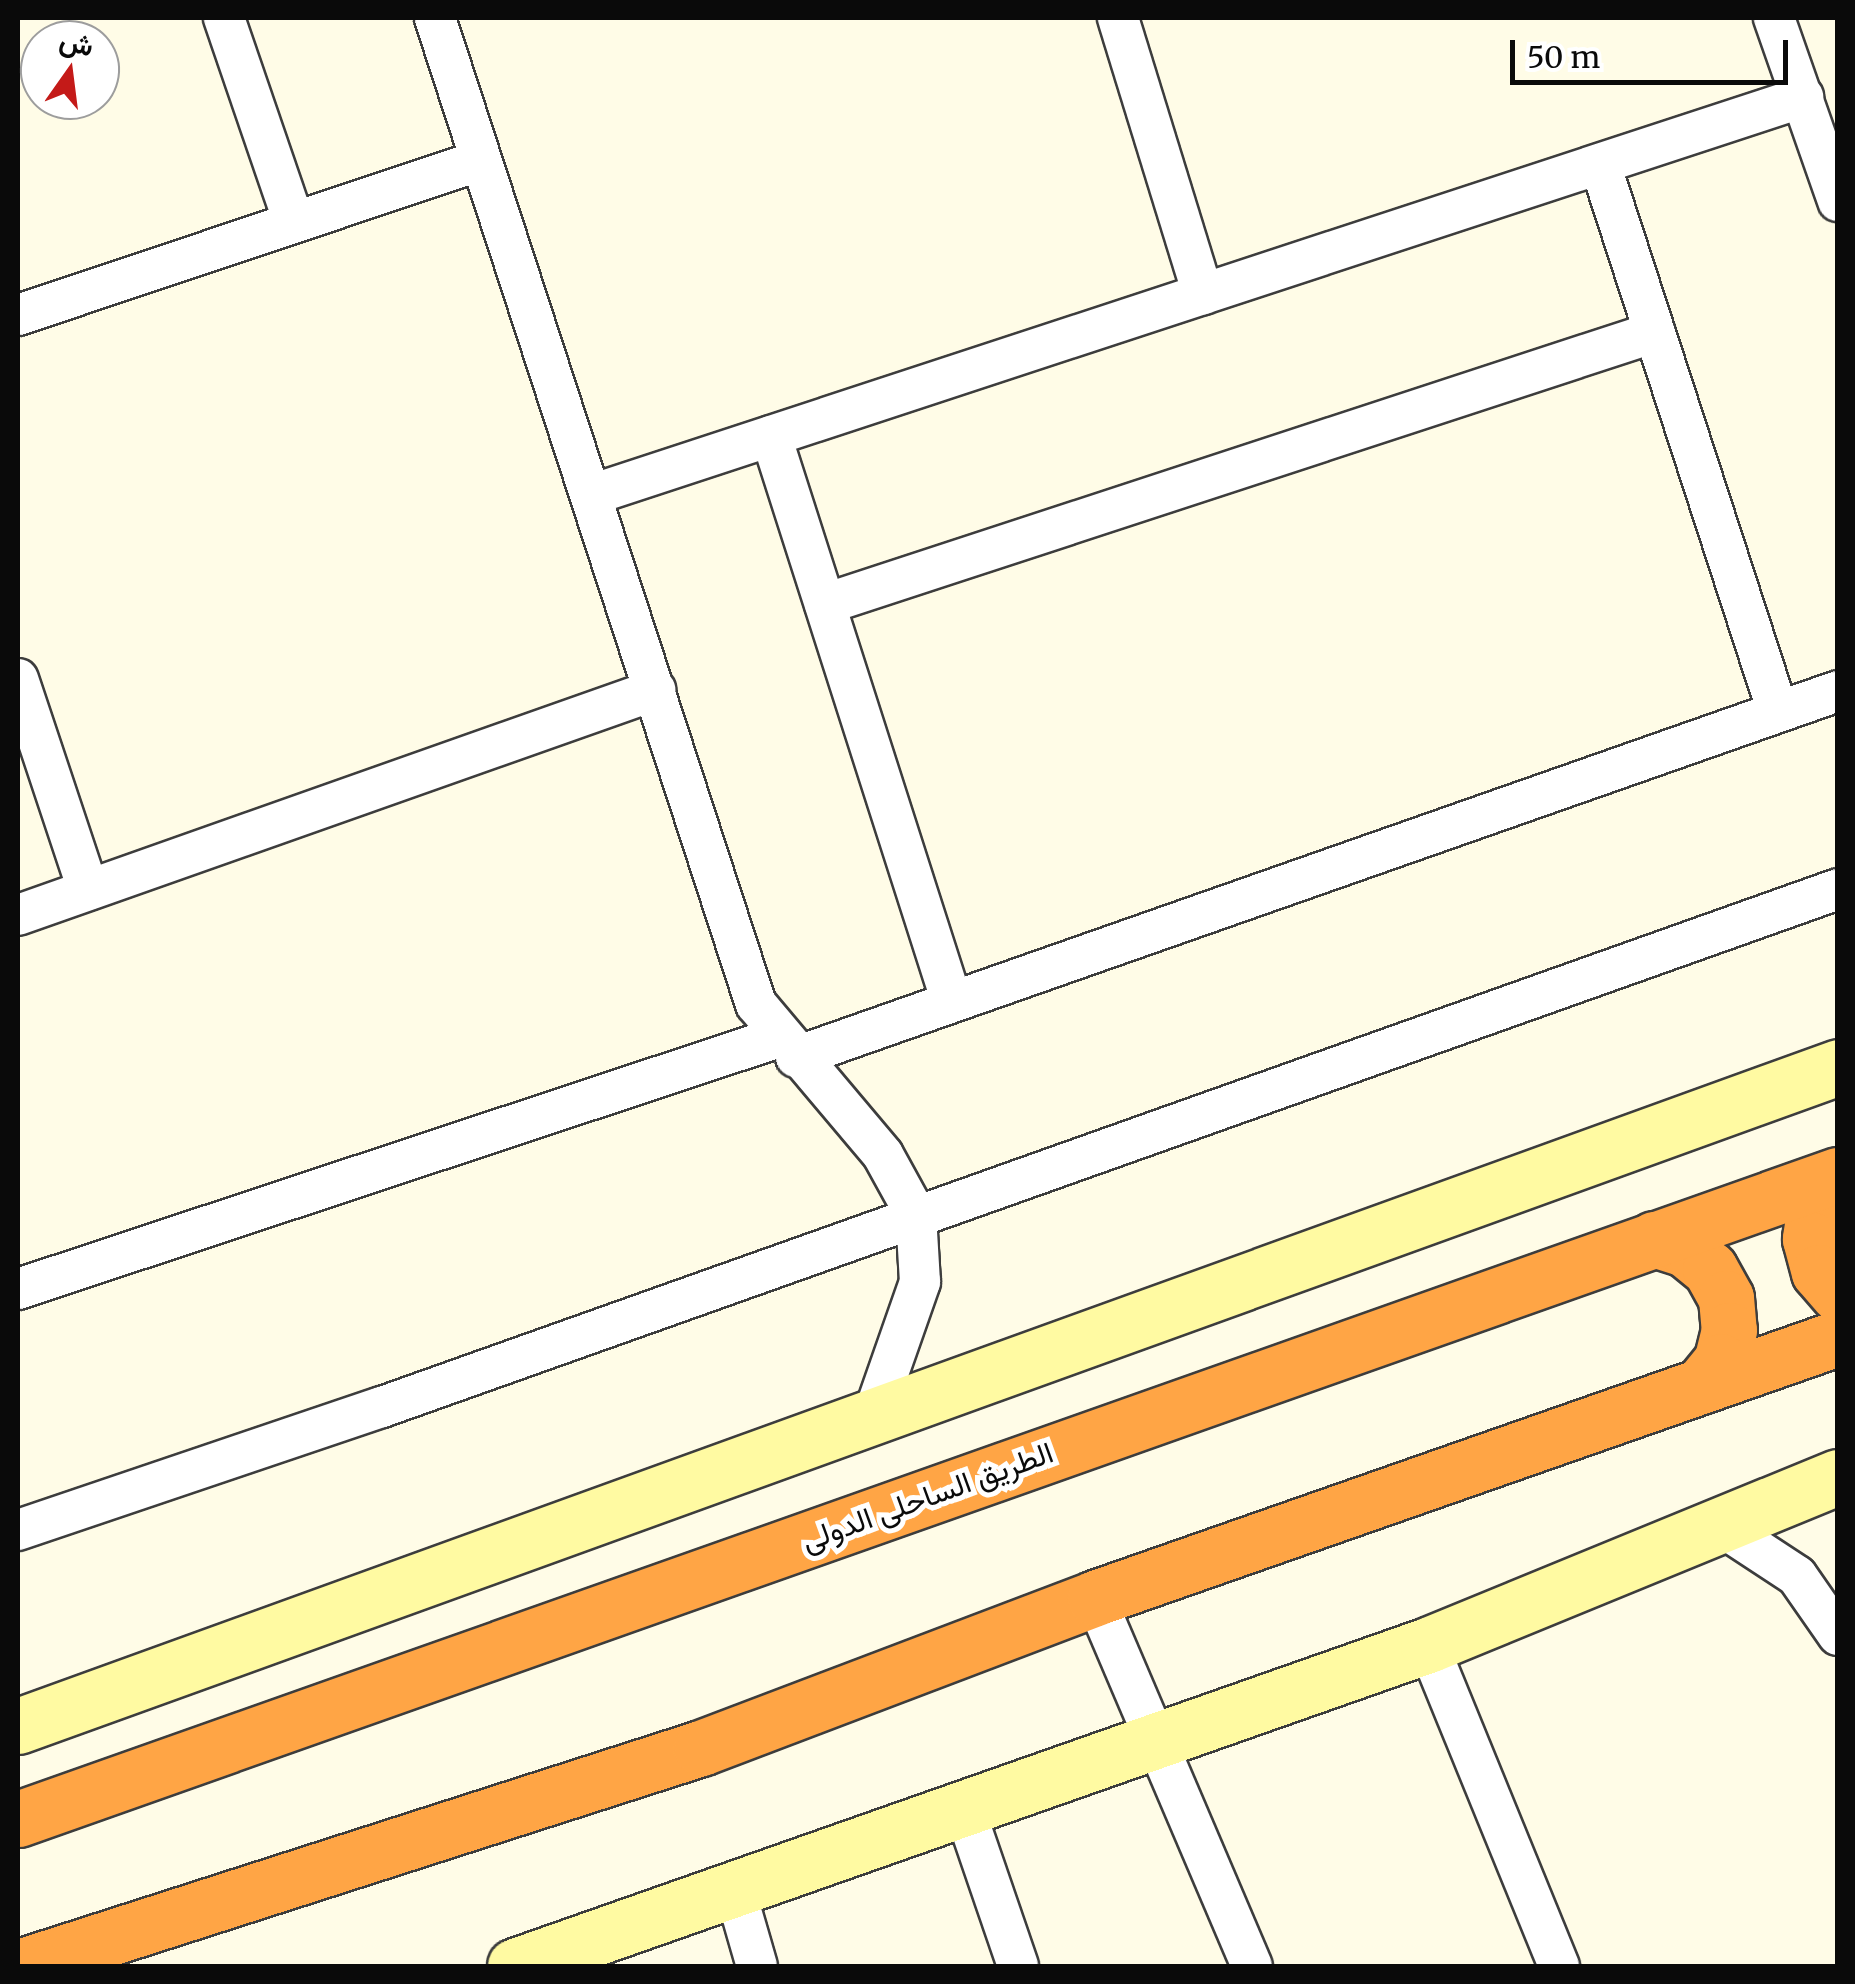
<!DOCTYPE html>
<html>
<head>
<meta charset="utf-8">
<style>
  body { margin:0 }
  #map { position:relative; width:1855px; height:1984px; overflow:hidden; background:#fffce7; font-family:Merriweather,Vazirmatn,serif }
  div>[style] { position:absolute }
  .roads { filter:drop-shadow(2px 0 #3d3d3d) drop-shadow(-2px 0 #3d3d3d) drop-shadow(0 2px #3d3d3d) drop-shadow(0 -2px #3d3d3d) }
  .street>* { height:40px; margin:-20px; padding:0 20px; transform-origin:20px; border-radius:20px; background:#fff }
  .secondary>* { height:55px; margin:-27.5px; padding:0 27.5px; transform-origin:27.5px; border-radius:27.5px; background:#fffaa2 }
  .highway>* { height:55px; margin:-27.5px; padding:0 27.5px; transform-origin:27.5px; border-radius:27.5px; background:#ffa545 }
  span { translate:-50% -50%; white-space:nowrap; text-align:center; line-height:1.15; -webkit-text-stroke:10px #fff; paint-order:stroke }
  .street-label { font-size:30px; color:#0a0a0a }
  .frame { position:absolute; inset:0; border:20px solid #0a0a0a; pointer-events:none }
  .north { position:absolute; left:20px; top:20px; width:100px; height:100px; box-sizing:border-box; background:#fff; border:2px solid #9d9d9d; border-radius:50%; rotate:14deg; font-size:28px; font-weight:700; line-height:40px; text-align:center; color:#0a0a0a }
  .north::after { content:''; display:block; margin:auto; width:35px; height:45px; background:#c41a18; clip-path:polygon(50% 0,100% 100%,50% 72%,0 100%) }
  .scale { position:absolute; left:1510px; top:40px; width:278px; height:45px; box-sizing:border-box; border:5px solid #0a0a0a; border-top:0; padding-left:12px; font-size:30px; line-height:35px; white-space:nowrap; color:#0a0a0a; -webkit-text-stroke:8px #fff; paint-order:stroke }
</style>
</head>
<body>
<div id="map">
  <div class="roads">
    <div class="street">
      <div style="left:224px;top:18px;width:216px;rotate:71.1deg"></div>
      <div style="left:435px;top:18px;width:1037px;rotate:71.97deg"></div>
      <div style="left:756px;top:1004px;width:197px;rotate:49.9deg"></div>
      <div style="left:883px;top:1155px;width:68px;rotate:61.2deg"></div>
      <div style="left:916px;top:1215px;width:67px;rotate:86.6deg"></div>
      <div style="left:920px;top:1282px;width:139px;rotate:109.3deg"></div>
      <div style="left:1118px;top:18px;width:289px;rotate:72.9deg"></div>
      <div style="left:1774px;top:18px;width:194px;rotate:70.7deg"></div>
      <div style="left:1600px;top:164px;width:576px;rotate:72.01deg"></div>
      <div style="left:18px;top:315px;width:487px;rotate:-18.5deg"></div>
      <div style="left:771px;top:436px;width:594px;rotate:72.27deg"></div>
      <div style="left:591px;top:495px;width:1276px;rotate:-18.18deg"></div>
      <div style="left:825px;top:604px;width:873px;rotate:-18.14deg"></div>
      <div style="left:18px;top:679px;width:222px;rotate:71.6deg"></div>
      <div style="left:18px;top:915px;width:676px;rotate:-19.45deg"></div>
      <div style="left:796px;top:1057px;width:1104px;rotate:-19.35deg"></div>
      <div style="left:18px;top:1289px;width:802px;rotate:-18.32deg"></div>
      <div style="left:1724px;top:1528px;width:87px;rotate:33.3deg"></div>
      <div style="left:1797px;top:1576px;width:72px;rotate:55.2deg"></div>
      <div style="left:18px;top:1530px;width:384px;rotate:-18.7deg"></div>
      <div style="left:382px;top:1407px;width:1545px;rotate:-19.58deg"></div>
      <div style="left:1095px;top:1598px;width:400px;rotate:66.9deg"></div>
      <div style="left:1428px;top:1645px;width:347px;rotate:67.8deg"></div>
      <div style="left:965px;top:1811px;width:164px;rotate:71.1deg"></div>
      <div style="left:735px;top:1890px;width:79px;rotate:73.9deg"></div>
    </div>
    <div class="secondary">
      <div style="left:18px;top:1726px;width:1936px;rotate:-19.9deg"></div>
      <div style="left:515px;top:1966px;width:968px;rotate:-19.37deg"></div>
      <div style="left:1428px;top:1645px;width:443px;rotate:-22.3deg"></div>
    </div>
    <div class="highway">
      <div style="left:1833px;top:1177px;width:34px;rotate:122deg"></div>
      <div style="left:1815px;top:1206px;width:33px;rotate:99deg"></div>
      <div style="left:1810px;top:1239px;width:34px;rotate:75deg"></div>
      <div style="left:1819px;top:1272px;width:29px;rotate:49deg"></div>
      <div style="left:1654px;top:1239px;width:33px;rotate:18deg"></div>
      <div style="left:1685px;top:1249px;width:32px;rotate:39deg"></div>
      <div style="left:1710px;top:1269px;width:33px;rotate:61deg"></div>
      <div style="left:1726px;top:1298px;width:32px;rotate:85deg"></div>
      <div style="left:1729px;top:1330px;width:32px;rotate:104deg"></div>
      <div style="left:1721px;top:1361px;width:32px;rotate:129deg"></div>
      <div style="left:18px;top:1819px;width:1931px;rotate:-19.49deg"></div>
      <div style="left:22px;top:1966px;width:713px;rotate:-17.8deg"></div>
      <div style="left:701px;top:1748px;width:422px;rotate:-20.8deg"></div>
      <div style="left:1095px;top:1598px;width:787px;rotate:-19.29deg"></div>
    </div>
  </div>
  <div class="street-label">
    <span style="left:927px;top:1496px;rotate:-20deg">الطريق الساحلى الدولى</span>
  </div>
  <div class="frame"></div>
  <div class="north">ش</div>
  <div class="scale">50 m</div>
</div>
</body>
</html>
